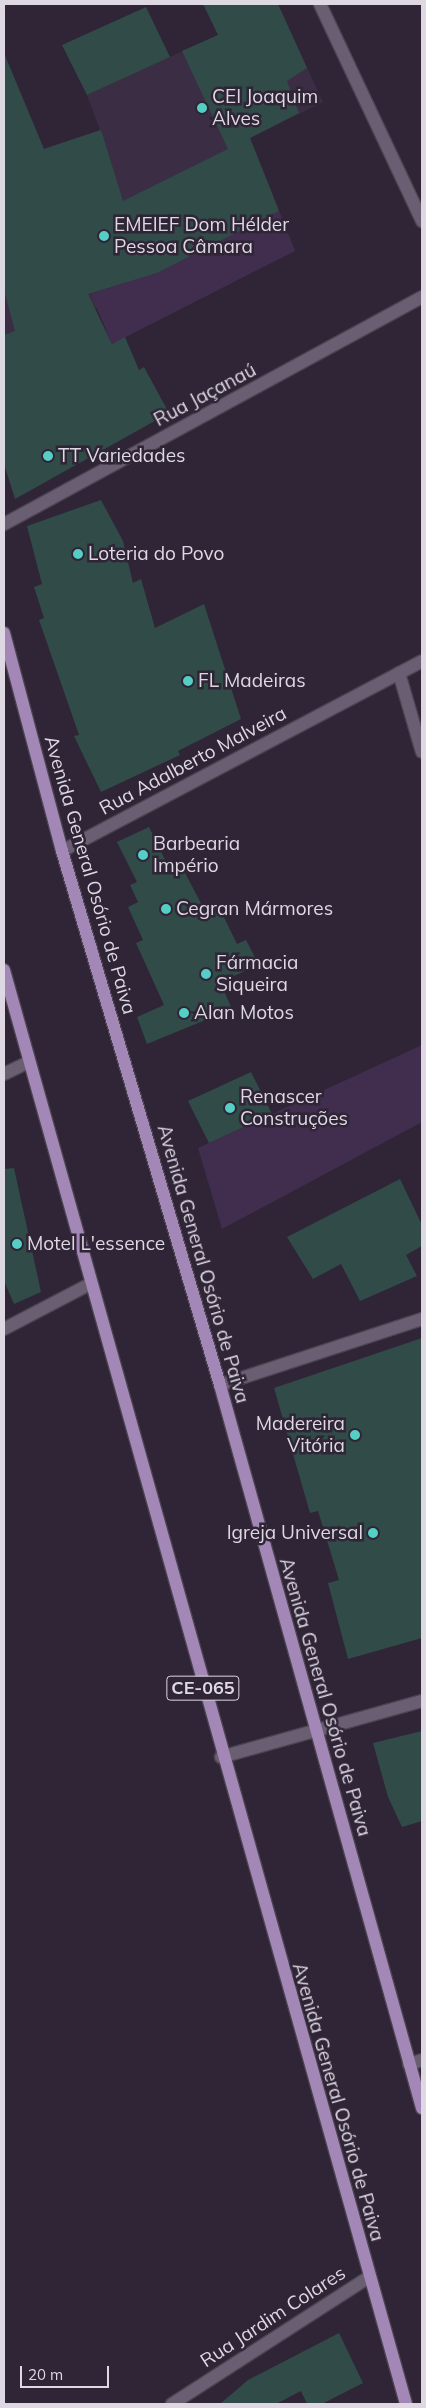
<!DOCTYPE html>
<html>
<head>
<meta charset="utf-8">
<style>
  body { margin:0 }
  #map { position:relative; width:426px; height:2408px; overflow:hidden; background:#2f2536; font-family:Mulish,sans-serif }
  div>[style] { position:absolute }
  .built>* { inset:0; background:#3b2e44 }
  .green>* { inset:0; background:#412e4e }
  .building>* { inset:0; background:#304b48 }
  .roads { filter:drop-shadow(1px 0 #4b4350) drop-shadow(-1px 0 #4b4350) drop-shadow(0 1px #4b4350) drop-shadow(0 -1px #4b4350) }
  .street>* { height:12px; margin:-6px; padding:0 6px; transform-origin:6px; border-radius:6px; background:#6a5f72 }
  .secondary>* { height:12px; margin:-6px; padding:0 6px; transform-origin:6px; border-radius:6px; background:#6a5f72 }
  .primary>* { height:12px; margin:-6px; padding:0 6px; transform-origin:6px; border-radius:6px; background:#a388b7 }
  .dots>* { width:14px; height:14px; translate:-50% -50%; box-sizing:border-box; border:2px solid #2f2536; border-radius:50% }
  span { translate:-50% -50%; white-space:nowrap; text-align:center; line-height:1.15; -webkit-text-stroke:5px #2f2536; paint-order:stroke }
  .shield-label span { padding:1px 4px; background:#2f2536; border:1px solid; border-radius:4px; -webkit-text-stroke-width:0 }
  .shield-label { font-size:18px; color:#ded8e3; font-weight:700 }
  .poi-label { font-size:19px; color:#ded8e3 }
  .left { translate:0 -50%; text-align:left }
  .right { translate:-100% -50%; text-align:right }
  .street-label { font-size:19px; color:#ded8e3 }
  .frame { position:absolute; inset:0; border:5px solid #ded8e3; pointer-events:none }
  .scale { position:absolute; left:20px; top:2366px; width:89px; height:22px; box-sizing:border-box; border:2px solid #ded8e3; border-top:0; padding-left:6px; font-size:15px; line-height:18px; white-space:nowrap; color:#ded8e3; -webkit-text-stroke:4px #2f2536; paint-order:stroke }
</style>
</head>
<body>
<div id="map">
  <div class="built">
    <div style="clip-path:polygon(279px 7px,323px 102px,250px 138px,295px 251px,4px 335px,4px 162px,100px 130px,87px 95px)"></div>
  </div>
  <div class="green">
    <div style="clip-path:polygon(279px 211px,295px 251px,112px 344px,91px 294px,157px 273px)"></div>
    <div style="clip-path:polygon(422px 1045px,422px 1122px,222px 1229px,198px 1148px)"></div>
  </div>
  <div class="building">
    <div style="clip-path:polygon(203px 4px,278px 4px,307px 68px,287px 81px,299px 113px,250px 138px,279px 211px,157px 273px,88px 294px,112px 344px,125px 337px,139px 370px,144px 367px,169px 413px,15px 499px,4px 464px,4px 335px,15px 331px,4px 290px,4px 53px,44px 149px,101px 130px,123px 201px,228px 149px,182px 51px,218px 35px)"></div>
    <div style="clip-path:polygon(146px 7px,170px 57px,87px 95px,62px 45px)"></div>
    <div style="clip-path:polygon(101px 500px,123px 541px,133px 583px,141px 579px,155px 628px,204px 604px,241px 719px,178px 751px,180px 755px,101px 792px,74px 736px,79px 735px,39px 620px,44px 618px,34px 587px,42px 584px,27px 526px)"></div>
    <div style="clip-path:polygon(149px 827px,172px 874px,183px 869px,205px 911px,218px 905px,237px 944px,246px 940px,259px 965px,220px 982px,232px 1009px,147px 1044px,137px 1017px,164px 1005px,136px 943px,143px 940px,128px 907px,138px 902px,130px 885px,137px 882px,117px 842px)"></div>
    <div style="clip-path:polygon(251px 1072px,272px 1114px,209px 1143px,188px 1101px)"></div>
    <div style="clip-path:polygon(14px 1168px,41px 1292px,14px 1304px,4px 1281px,4px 1169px)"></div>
    <div style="clip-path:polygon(400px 1179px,422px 1225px,422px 1246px,406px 1255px,417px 1276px,360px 1301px,341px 1264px,313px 1279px,287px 1237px)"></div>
    <div style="clip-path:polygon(422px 1338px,422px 1638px,348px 1659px,328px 1583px,339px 1580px,318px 1511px,310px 1513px,274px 1388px)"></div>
    <div style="clip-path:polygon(422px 1731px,422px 1821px,402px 1827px,388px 1797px,373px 1743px)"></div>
    <div style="clip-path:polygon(339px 2333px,363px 2383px,322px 2404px,307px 2404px,301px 2391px,276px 2404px,220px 2404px,248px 2380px)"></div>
  </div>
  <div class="roads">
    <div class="street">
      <div style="left:320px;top:4px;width:240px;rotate:64.8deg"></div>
      <div style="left:4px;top:524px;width:476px;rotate:-28.5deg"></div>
      <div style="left:399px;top:673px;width:82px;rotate:73.8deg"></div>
      <div style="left:62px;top:851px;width:407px;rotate:-27.8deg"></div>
      <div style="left:4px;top:1074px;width:28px;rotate:-26deg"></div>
      <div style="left:4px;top:1329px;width:97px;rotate:-27.6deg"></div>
      <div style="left:220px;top:1385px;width:213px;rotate:-18.1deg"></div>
      <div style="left:409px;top:2064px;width:14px;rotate:-17deg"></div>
      <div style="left:172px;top:2404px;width:234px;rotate:-32.8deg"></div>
    </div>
    <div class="secondary">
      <div style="left:221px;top:1757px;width:209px;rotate:-15.6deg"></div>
    </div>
    <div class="primary">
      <div style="left:4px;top:633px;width:226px;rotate:75.1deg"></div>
      <div style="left:62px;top:851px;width:557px;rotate:73.52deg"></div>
      <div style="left:220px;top:1385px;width:751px;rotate:74.39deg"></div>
      <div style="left:4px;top:970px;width:1489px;rotate:74.34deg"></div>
    </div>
  </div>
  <div class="dots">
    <div style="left:202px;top:108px;background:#55cec5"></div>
    <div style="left:104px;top:236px;background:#55cec5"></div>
    <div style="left:48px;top:456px;background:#55cec5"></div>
    <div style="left:78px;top:554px;background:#55cec5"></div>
    <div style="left:188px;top:681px;background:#55cec5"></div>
    <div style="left:143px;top:855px;background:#55cec5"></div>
    <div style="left:166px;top:909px;background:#55cec5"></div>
    <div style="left:206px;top:974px;background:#55cec5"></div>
    <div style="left:184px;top:1013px;background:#55cec5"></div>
    <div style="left:230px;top:1108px;background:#55cec5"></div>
    <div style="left:17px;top:1244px;background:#55cec5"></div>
    <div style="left:355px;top:1435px;background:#55cec5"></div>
    <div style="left:373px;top:1533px;background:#55cec5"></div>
  </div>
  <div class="shield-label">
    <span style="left:203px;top:1688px">CE-065</span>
  </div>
  <div class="poi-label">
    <span class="left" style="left:212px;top:108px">CEI Joaquim<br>Alves</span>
    <span class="left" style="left:114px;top:236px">EMEIEF Dom Hélder<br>Pessoa Câmara</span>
    <span class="left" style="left:58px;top:456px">TT Variedades</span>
    <span class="left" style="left:88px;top:554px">Loteria do Povo</span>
    <span class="left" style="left:198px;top:681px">FL Madeiras</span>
    <span class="left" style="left:153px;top:855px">Barbearia<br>Império</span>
    <span class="left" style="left:176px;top:909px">Cegran Mármores</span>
    <span class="left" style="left:216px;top:974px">Fármacia<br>Siqueira</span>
    <span class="left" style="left:194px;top:1013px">Alan Motos</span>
    <span class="left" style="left:240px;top:1108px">Renascer<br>Construções</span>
    <span class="left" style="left:27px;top:1244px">Motel L'essence</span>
    <span class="right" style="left:345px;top:1435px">Madereira<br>Vitória</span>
    <span class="right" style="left:363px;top:1533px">Igreja Universal</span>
  </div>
  <div class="street-label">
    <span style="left:205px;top:395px;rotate:-28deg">Rua Jaçanaú</span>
    <span style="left:193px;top:761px;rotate:-28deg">Rua Adalberto Malveira</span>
    <span style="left:90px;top:875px;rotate:74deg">Avenida General Osório de Paiva</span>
    <span style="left:203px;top:1264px;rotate:74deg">Avenida General Osório de Paiva</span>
    <span style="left:325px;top:1697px;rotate:74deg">Avenida General Osório de Paiva</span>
    <span style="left:338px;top:2102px;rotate:74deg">Avenida General Osório de Paiva</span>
    <span style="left:273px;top:2317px;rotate:-33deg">Rua Jardim Colares</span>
  </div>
  <div class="frame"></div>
  <div class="scale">20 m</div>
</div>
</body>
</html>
